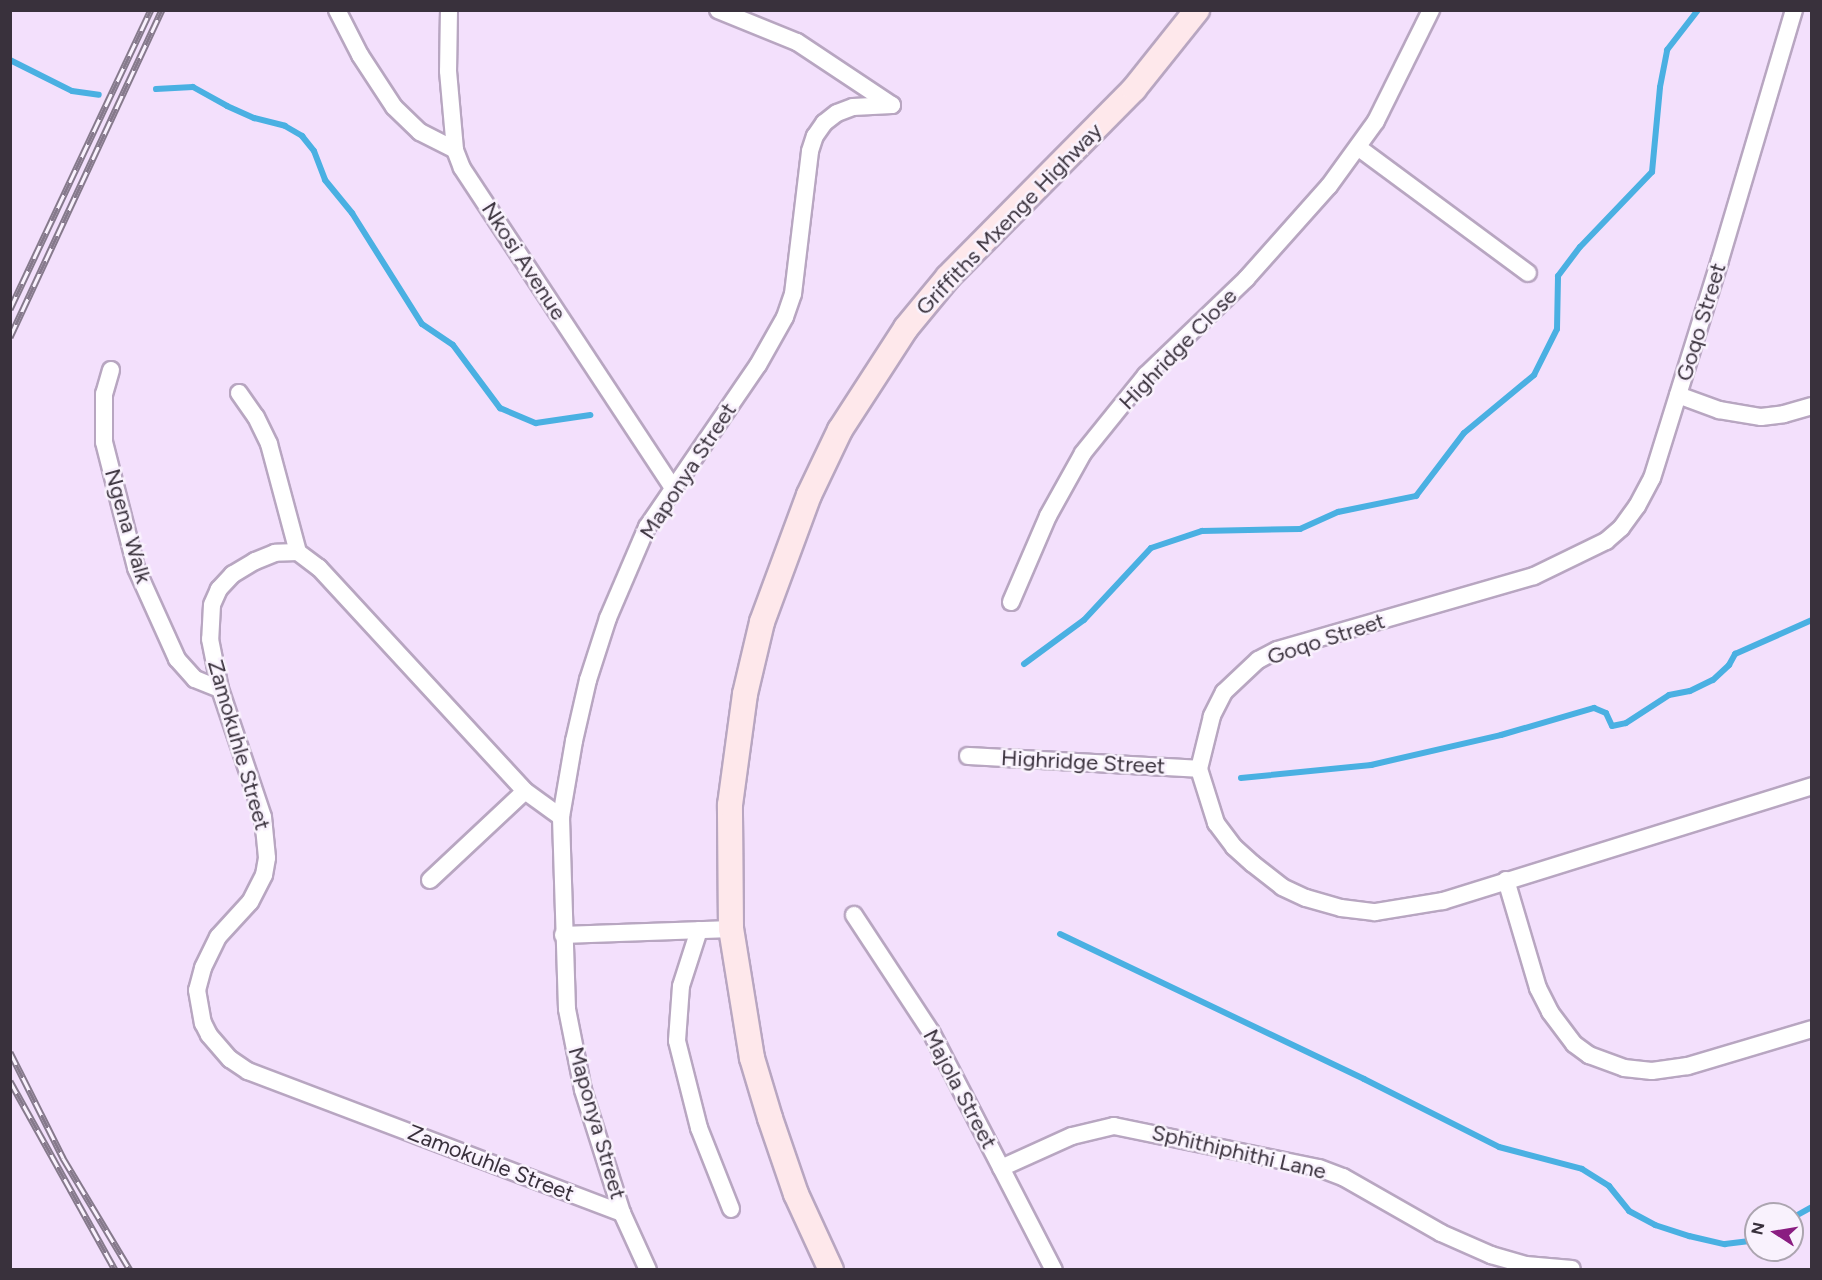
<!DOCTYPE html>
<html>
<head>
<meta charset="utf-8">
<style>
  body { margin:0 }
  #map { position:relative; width:1822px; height:1280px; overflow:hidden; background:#f3e0fc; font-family:Figtree,sans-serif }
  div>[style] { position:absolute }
  .stream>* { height:6px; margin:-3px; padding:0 3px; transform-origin:3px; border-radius:3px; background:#4ab0e2 }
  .roads { filter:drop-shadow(2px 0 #b8a6c1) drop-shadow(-2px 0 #b8a6c1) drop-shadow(0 2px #b8a6c1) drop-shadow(0 -2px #b8a6c1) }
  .street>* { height:16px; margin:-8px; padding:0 8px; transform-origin:8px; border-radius:8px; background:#fff }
  .secondary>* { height:24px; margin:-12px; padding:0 12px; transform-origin:12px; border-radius:12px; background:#fee8eb }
  .rail>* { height:7px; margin-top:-3.5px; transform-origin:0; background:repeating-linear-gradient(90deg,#f9f2fd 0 14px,#867a8c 0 28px); box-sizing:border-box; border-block:2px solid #867a8c }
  span { translate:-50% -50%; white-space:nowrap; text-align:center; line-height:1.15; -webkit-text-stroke:5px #f9f2fd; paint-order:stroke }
  .street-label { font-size:22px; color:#39313c }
  .frame { position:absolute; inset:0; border:12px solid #39313c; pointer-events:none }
  .north { position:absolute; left:1744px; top:1202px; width:60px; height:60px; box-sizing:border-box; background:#f9f2fd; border:2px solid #aca5b0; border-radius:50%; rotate:282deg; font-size:16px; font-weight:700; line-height:24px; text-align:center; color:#39313c }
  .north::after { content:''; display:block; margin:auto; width:21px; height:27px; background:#8a1d81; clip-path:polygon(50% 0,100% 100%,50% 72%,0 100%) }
</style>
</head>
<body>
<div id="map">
  <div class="stream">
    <div style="left:10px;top:60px;width:69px;rotate:26.6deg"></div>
    <div style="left:72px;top:91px;width:27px;rotate:8deg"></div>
    <div style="left:156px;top:89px;width:37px;rotate:-3deg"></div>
    <div style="left:193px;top:87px;width:39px;rotate:29deg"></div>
    <div style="left:227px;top:106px;width:30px;rotate:24deg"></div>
    <div style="left:254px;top:118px;width:32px;rotate:14deg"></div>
    <div style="left:285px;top:126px;width:20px;rotate:30deg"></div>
    <div style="left:302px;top:136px;width:19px;rotate:51deg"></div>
    <div style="left:314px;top:151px;width:31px;rotate:69deg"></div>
    <div style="left:325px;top:180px;width:43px;rotate:50.7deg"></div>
    <div style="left:352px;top:213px;width:131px;rotate:57.8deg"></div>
    <div style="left:422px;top:324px;width:37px;rotate:34deg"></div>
    <div style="left:453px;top:345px;width:79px;rotate:53.3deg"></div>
    <div style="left:500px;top:408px;width:39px;rotate:23deg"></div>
    <div style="left:536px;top:423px;width:55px;rotate:-8.4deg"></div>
    <div style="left:1024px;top:664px;width:74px;rotate:-36.3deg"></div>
    <div style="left:1084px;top:620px;width:98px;rotate:-47.1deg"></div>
    <div style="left:1151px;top:548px;width:54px;rotate:-18.4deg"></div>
    <div style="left:1202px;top:531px;width:98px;rotate:-1.2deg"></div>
    <div style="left:1300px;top:529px;width:42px;rotate:-24.1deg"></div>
    <div style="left:1338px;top:512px;width:80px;rotate:-11.6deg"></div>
    <div style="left:1416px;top:496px;width:79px;rotate:-52.7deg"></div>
    <div style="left:1464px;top:433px;width:91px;rotate:-39.6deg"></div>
    <div style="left:1534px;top:375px;width:51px;rotate:-63.4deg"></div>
    <div style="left:1557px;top:329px;width:53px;rotate:-88.9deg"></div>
    <div style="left:1558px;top:276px;width:36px;rotate:-53deg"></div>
    <div style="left:1580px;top:247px;width:104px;rotate:-46.2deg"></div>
    <div style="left:1652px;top:172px;width:85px;rotate:-84.6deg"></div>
    <div style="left:1660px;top:87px;width:38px;rotate:-79deg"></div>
    <div style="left:1667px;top:50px;width:51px;rotate:-52.2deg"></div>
    <div style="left:1241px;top:778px;width:131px;rotate:-5.7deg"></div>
    <div style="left:1371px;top:765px;width:133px;rotate:-13deg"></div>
    <div style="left:1501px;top:735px;width:97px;rotate:-16.2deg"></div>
    <div style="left:1594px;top:708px;width:13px;rotate:23deg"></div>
    <div style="left:1606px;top:713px;width:14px;rotate:65deg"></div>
    <div style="left:1612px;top:726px;width:14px;rotate:-12deg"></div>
    <div style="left:1626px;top:723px;width:51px;rotate:-33.1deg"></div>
    <div style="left:1669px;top:695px;width:21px;rotate:-11deg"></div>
    <div style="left:1690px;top:691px;width:25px;rotate:-26deg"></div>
    <div style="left:1713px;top:680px;width:22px;rotate:-43deg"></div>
    <div style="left:1729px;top:665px;width:13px;rotate:-61deg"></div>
    <div style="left:1735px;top:654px;width:84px;rotate:-23.8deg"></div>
    <div style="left:1060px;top:934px;width:337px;rotate:25.5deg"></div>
    <div style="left:1364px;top:1079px;width:151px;rotate:26.7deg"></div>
    <div style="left:1499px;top:1147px;width:86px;rotate:14.8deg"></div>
    <div style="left:1582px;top:1169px;width:32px;rotate:32deg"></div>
    <div style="left:1609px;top:1186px;width:32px;rotate:51deg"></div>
    <div style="left:1629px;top:1211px;width:30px;rotate:28deg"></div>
    <div style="left:1655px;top:1225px;width:36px;rotate:18deg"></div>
    <div style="left:1689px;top:1236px;width:37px;rotate:13deg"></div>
    <div style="left:1725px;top:1244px;width:31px;rotate:-7deg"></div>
    <div style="left:1792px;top:1218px;width:23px;rotate:-29deg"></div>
  </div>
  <div class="roads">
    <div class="street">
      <div style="left:337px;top:10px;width:51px;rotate:62.9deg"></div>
      <div style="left:360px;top:55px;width:62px;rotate:56.8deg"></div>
      <div style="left:394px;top:107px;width:36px;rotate:44deg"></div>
      <div style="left:420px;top:132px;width:39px;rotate:27deg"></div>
      <div style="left:449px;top:10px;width:61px;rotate:90.9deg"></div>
      <div style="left:448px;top:71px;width:79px;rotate:84.9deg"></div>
      <div style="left:455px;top:150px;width:19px;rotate:69deg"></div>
      <div style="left:462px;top:168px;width:383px;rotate:56.6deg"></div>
      <div style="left:718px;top:10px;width:85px;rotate:22.1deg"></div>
      <div style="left:797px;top:42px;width:114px;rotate:33.6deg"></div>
      <div style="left:1794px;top:10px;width:261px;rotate:106.5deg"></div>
      <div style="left:1720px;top:260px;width:228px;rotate:107.3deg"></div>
      <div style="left:1652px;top:478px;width:32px;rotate:118deg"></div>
      <div style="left:1637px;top:506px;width:27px;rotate:126deg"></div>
      <div style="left:1621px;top:528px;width:20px;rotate:139deg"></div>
      <div style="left:1606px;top:541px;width:80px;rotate:154.1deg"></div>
      <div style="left:1534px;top:576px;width:267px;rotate:163.9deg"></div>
      <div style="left:1277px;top:650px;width:21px;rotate:152deg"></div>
      <div style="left:1258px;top:660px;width:47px;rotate:136.7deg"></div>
      <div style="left:1224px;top:692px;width:27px;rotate:117deg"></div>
      <div style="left:1212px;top:716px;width:55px;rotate:103.8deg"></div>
      <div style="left:1199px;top:769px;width:57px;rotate:72.5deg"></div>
      <div style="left:1216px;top:823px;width:30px;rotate:53deg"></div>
      <div style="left:1234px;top:847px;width:25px;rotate:42deg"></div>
      <div style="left:1253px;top:864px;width:37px;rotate:38deg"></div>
      <div style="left:1282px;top:887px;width:26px;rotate:25deg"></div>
      <div style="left:1306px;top:898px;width:36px;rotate:16deg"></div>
      <div style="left:1341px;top:908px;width:34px;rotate:7deg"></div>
      <div style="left:1375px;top:912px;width:69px;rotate:-9.2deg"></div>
      <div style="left:1443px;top:901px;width:387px;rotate:-17.3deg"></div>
      <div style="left:1359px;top:148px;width:210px;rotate:36.5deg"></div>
      <div style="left:111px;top:370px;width:25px;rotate:106deg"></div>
      <div style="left:104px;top:394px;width:48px;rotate:90deg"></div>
      <div style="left:104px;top:442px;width:130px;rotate:75.7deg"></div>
      <div style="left:136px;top:568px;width:100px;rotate:65.7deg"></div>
      <div style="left:177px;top:659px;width:27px;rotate:48deg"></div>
      <div style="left:195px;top:679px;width:27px;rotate:22deg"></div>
      <div style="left:239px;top:393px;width:29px;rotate:55deg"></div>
      <div style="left:256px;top:417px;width:30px;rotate:64deg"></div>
      <div style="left:269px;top:444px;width:112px;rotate:75deg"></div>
      <div style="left:1678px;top:395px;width:44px;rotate:20.1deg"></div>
      <div style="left:1719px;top:410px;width:43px;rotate:9.5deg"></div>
      <div style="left:1761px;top:417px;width:23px;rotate:-7deg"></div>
      <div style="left:1784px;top:414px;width:29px;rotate:-16deg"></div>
      <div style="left:1011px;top:602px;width:94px;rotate:-66.7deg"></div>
      <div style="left:1048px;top:516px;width:72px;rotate:-60.9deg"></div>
      <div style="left:1083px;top:453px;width:100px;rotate:-51.1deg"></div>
      <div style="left:1146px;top:375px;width:139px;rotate:-43.8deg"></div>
      <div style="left:1246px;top:279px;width:125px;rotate:-48.3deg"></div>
      <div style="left:1329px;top:186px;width:80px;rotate:-54.1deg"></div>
      <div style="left:1376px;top:121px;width:124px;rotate:-63.6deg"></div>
      <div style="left:968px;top:756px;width:231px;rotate:3.2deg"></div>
      <div style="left:561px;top:817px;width:44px;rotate:-144.2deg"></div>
      <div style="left:525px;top:791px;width:304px;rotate:-132.7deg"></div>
      <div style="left:319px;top:568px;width:26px;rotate:-143deg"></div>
      <div style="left:298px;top:552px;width:23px;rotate:178deg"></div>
      <div style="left:275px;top:553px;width:22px;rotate:158deg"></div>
      <div style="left:255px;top:561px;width:26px;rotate:149deg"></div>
      <div style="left:233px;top:574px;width:21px;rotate:133deg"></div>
      <div style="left:219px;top:589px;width:17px;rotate:114deg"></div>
      <div style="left:212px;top:605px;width:34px;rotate:93deg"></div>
      <div style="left:210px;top:639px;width:51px;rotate:78.7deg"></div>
      <div style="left:220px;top:689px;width:135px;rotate:71.4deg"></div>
      <div style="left:263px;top:817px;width:41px;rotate:84.4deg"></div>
      <div style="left:267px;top:858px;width:17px;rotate:100deg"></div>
      <div style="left:264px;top:875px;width:30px;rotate:117deg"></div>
      <div style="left:250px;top:902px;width:47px;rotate:132.4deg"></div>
      <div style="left:218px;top:937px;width:34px;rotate:116deg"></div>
      <div style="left:203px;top:968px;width:23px;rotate:105deg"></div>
      <div style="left:197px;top:990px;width:34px;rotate:80deg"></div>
      <div style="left:203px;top:1023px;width:13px;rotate:63deg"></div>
      <div style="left:209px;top:1035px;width:32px;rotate:49deg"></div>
      <div style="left:230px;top:1059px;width:22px;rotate:34deg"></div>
      <div style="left:248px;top:1071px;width:400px;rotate:20.8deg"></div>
      <div style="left:430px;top:880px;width:130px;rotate:-43.1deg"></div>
      <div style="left:1506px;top:880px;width:113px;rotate:73.5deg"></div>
      <div style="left:1538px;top:988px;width:27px;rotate:63deg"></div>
      <div style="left:1550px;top:1012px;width:40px;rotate:53deg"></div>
      <div style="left:1574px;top:1044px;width:19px;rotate:36deg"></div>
      <div style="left:1589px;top:1055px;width:37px;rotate:20deg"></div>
      <div style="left:1624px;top:1068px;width:28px;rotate:6deg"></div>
      <div style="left:1652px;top:1071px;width:36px;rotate:-8deg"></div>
      <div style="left:1688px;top:1066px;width:129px;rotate:-16.6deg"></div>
      <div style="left:854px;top:915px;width:140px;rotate:56.7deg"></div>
      <div style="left:931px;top:1032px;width:268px;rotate:62.7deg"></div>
      <div style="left:699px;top:930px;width:59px;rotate:107.8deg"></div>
      <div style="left:681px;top:986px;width:55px;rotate:94.2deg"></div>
      <div style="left:677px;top:1041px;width:90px;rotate:75.8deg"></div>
      <div style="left:699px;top:1128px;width:87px;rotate:68.4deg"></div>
      <div style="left:563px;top:935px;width:168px;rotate:-2deg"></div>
      <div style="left:1001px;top:1168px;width:78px;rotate:-24.3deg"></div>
      <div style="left:1072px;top:1136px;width:43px;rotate:-13.4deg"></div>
      <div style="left:1114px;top:1126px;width:209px;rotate:11.6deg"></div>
      <div style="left:1319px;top:1168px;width:26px;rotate:21deg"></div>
      <div style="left:1343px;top:1177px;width:113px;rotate:29.7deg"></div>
      <div style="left:1441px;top:1233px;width:55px;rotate:23.7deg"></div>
      <div style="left:1491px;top:1255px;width:36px;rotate:16deg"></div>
      <div style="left:1526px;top:1265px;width:46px;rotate:5deg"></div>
      <div style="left:648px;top:1270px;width:63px;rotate:-114.5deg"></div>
      <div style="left:622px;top:1213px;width:129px;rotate:-107.6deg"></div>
      <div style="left:583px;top:1090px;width:83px;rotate:-101.2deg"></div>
      <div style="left:567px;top:1009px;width:192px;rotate:-91.8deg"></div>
      <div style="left:561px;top:817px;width:77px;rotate:-80.3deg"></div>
      <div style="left:574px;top:741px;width:63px;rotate:-77.1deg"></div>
      <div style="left:588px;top:680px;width:65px;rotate:-72.1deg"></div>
      <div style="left:608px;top:618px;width:99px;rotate:-66.8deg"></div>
      <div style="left:647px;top:527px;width:196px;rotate:-55.6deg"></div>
      <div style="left:758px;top:365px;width:55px;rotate:-60.6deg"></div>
      <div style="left:785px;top:317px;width:24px;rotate:-71deg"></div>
      <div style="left:793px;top:294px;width:144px;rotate:-83.2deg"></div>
      <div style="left:810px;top:151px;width:16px;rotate:-72deg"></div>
      <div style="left:815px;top:136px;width:16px;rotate:-55deg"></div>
      <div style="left:824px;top:123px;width:16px;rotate:-38deg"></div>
      <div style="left:837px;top:113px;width:17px;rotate:-21deg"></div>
      <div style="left:853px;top:107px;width:39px;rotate:-3deg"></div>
    </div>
    <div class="secondary">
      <div style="left:831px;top:1270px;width:84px;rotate:-114.7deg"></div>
      <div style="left:796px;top:1194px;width:80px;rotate:-108.9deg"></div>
      <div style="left:770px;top:1118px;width:63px;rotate:-106.7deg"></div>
      <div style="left:752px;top:1058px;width:131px;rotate:-99.2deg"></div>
      <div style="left:731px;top:929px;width:124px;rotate:-90.5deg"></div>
      <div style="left:730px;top:805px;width:112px;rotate:-82.3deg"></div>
      <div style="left:745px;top:694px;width:74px;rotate:-76.7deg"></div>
      <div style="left:762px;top:622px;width:135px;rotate:-69.7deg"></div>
      <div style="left:809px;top:495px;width:72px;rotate:-64.5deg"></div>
      <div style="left:840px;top:430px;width:121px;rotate:-57.1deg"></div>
      <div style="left:906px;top:328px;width:66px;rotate:-50.5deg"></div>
      <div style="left:948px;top:277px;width:264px;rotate:-45.3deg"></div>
      <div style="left:1134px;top:89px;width:101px;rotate:-51.4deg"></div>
    </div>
  </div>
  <div class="rail">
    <div style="left:10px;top:309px;width:331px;rotate:-64.8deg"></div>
    <div style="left:10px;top:337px;width:361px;rotate:-65.1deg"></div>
    <div style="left:10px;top:1052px;width:119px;rotate:63.4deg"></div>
    <div style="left:63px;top:1158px;width:131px;rotate:59.1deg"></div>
    <div style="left:10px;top:1081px;width:216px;rotate:60.9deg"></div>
  </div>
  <div class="street-label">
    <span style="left:1009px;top:219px;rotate:-46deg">Griffiths Mxenge Highway</span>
    <span style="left:524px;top:261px;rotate:57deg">Nkosi Avenue</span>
    <span style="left:1701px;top:322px;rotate:-73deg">Goqo Street</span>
    <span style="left:1178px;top:349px;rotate:-46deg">Highridge Close</span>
    <span style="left:688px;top:471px;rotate:-57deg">Maponya Street</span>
    <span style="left:128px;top:526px;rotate:74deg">Ngena Walk</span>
    <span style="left:1326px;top:639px;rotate:-18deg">Goqo Street</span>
    <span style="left:239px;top:745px;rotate:74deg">Zamokuhle Street</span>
    <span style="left:1083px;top:762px;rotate:3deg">Highridge Street</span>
    <span style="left:960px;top:1089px;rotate:62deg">Majola Street</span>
    <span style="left:597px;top:1123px;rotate:74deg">Maponya Street</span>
    <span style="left:1239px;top:1152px;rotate:13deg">Sphithiphithi Lane</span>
    <span style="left:491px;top:1163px;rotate:21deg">Zamokuhle Street</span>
  </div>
  <div class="frame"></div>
  <div class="north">N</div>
</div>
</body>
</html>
